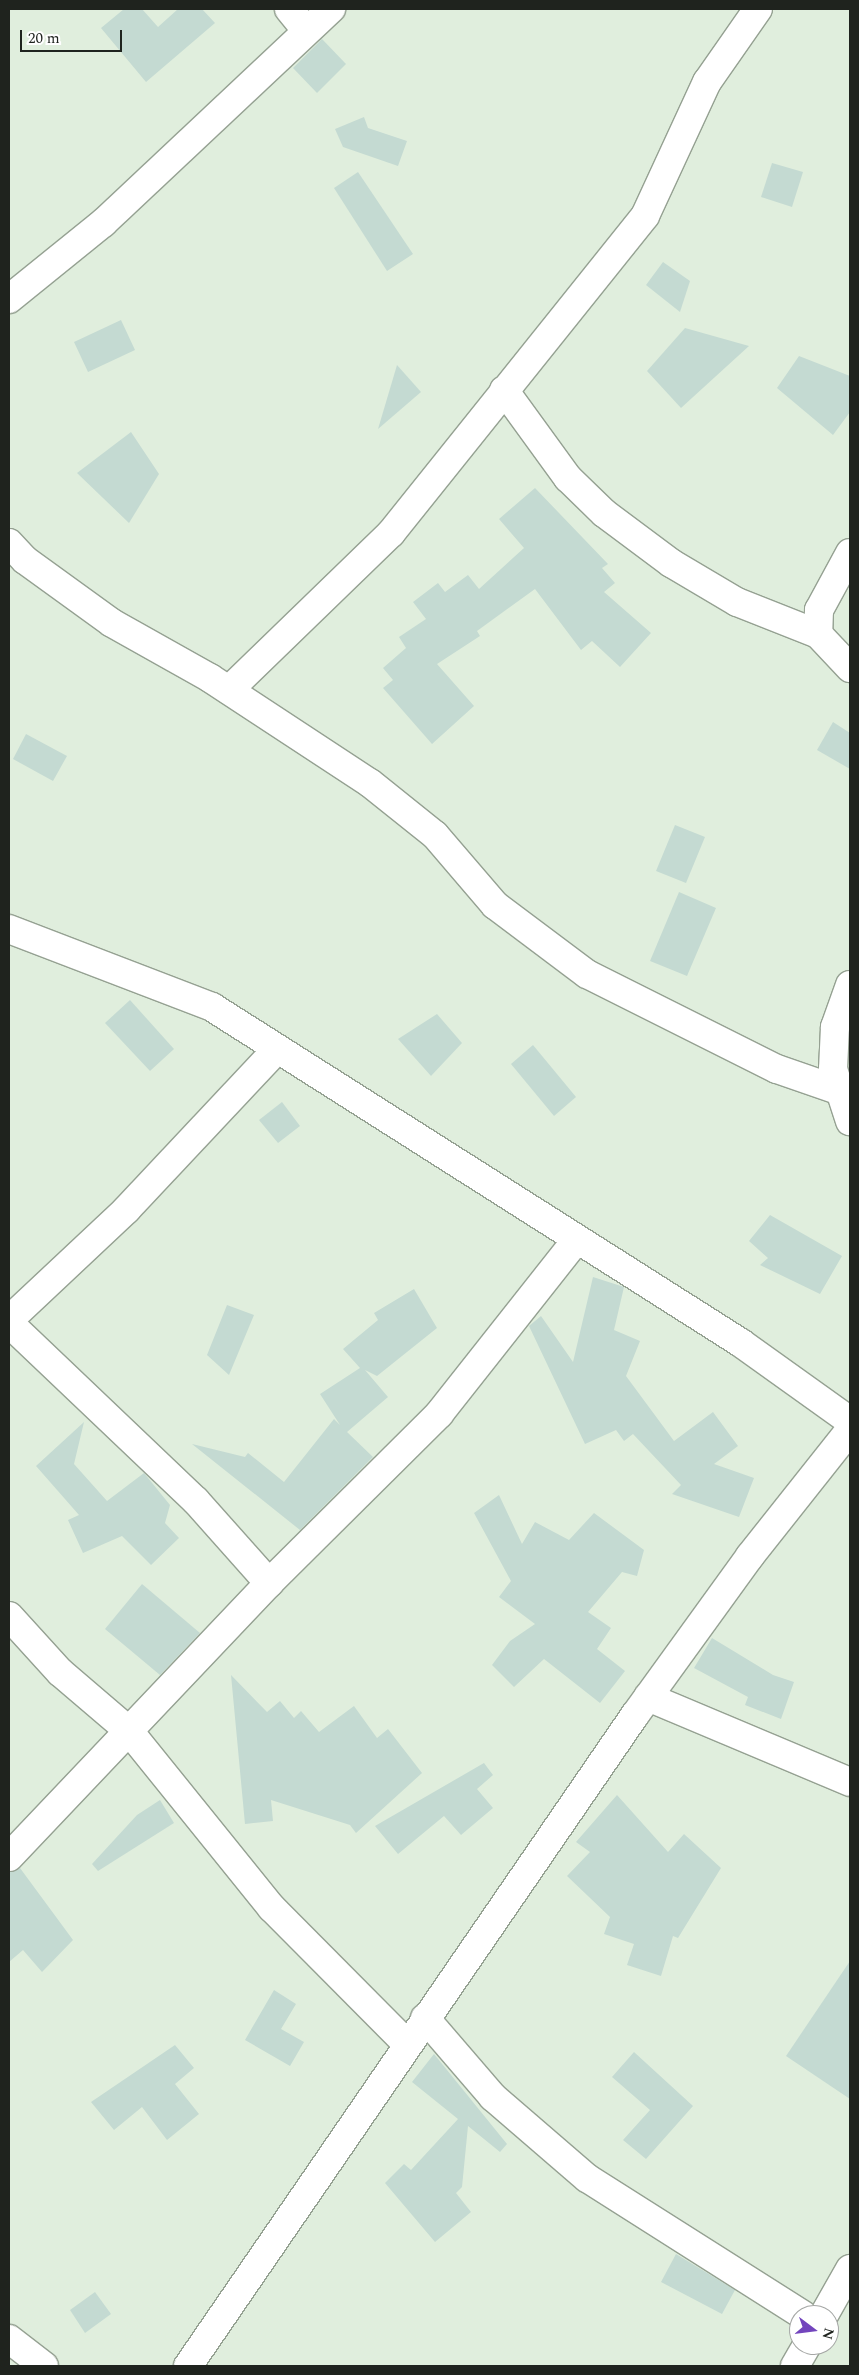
<!DOCTYPE html>
<html>
<head>
<meta charset="utf-8">
<style>
  body { margin:0 }
  #map { position:relative; width:859px; height:2375px; overflow:hidden; background:#e0eedd; font-family:Spectral,serif }
  div>[style] { position:absolute }
  .building>* { inset:0; background:#c4dad2 }
  .roads { filter:drop-shadow(1px 0 #95a192) drop-shadow(-1px 0 #95a192) drop-shadow(0 1px #95a192) drop-shadow(0 -1px #95a192) }
  .street>* { height:28px; margin:-14px; padding:0 14px; transform-origin:14px; border-radius:14px; background:#fff }
  span { translate:-50% -50%; white-space:nowrap; text-align:center; line-height:1.15; -webkit-text-stroke:4px #fff; paint-order:stroke }
  .frame { position:absolute; inset:0; border:10px solid #1f231e; pointer-events:none }
  .north { position:absolute; left:789px; top:2305px; width:50px; height:50px; box-sizing:border-box; background:#fff; border:1px solid #a5a7a5; border-radius:50%; rotate:105deg; font-size:14px; font-weight:700; line-height:20px; text-align:center; color:#1f231e }
  .north::after { content:''; display:block; margin:auto; width:18px; height:22px; background:#7345bd; clip-path:polygon(50% 0,100% 100%,50% 72%,0 100%) }
  .scale { position:absolute; left:20px; top:30px; width:102px; height:22px; box-sizing:border-box; border:2px solid #1f231e; border-top:0; padding-left:6px; font-size:15px; line-height:18px; white-space:nowrap; color:#1f231e; -webkit-text-stroke:4px #fff; paint-order:stroke }
</style>
</head>
<body>
<div id="map">
  <div class="building">
    <div style="clip-path:polygon(124px 9px,142px 9px,158px 27px,178px 9px,202px 9px,215px 23px,146px 82px,101px 28px)"></div>
    <div style="clip-path:polygon(322px 39px,346px 64px,317px 93px,293px 68px)"></div>
    <div style="clip-path:polygon(364px 117px,368px 128px,407px 141px,398px 166px,343px 147px,335px 129px)"></div>
    <div style="clip-path:polygon(772px 163px,803px 172px,792px 207px,761px 197px)"></div>
    <div style="clip-path:polygon(358px 172px,413px 254px,387px 271px,334px 188px)"></div>
    <div style="clip-path:polygon(663px 262px,690px 281px,680px 312px,646px 285px)"></div>
    <div style="clip-path:polygon(121px 320px,135px 350px,88px 372px,74px 342px)"></div>
    <div style="clip-path:polygon(685px 328px,749px 346px,681px 408px,647px 371px)"></div>
    <div style="clip-path:polygon(799px 356px,850px 376px,850px 412px,833px 435px,777px 388px)"></div>
    <div style="clip-path:polygon(397px 365px,421px 392px,378px 429px)"></div>
    <div style="clip-path:polygon(131px 432px,159px 474px,129px 523px,77px 473px)"></div>
    <div style="clip-path:polygon(535px 488px,608px 564px,602px 568px,615px 583px,604px 592px,651px 633px,620px 667px,592px 641px,581px 650px,535px 589px,477px 631px,480px 636px,437px 664px,474px 706px,432px 744px,383px 688px,393px 680px,383px 668px,406px 648px,399px 637px,426px 619px,413px 602px,438px 583px,445px 592px,468px 575px,479px 589px,524px 548px,499px 519px)"></div>
    <div style="clip-path:polygon(833px 722px,850px 733px,850px 769px,817px 750px)"></div>
    <div style="clip-path:polygon(26px 734px,67px 756px,53px 781px,13px 759px)"></div>
    <div style="clip-path:polygon(675px 825px,705px 837px,686px 883px,656px 871px)"></div>
    <div style="clip-path:polygon(679px 892px,716px 908px,687px 976px,650px 961px)"></div>
    <div style="clip-path:polygon(130px 1000px,174px 1049px,150px 1071px,105px 1023px)"></div>
    <div style="clip-path:polygon(437px 1014px,462px 1043px,431px 1076px,398px 1039px)"></div>
    <div style="clip-path:polygon(533px 1045px,576px 1097px,554px 1116px,511px 1064px)"></div>
    <div style="clip-path:polygon(282px 1102px,300px 1126px,278px 1143px,259px 1120px)"></div>
    <div style="clip-path:polygon(770px 1215px,842px 1256px,820px 1294px,760px 1265px,768px 1258px,749px 1241px)"></div>
    <div style="clip-path:polygon(593px 1277px,624px 1287px,614px 1330px,640px 1341px,626px 1376px,674px 1441px,713px 1412px,738px 1446px,714px 1464px,754px 1478px,739px 1517px,672px 1494px,681px 1485px,633px 1434px,624px 1441px,616px 1430px,585px 1444px,529px 1326px,541px 1316px,573px 1362px)"></div>
    <div style="clip-path:polygon(414px 1289px,437px 1328px,377px 1376px,365px 1370px,388px 1397px,347px 1432px,373px 1457px,300px 1530px,192px 1444px,245px 1457px,248px 1453px,284px 1482px,334px 1419px,340px 1425px,320px 1394px,360px 1368px,343px 1349px,378px 1320px,374px 1313px)"></div>
    <div style="clip-path:polygon(227px 1305px,254px 1315px,229px 1375px,207px 1355px)"></div>
    <div style="clip-path:polygon(84px 1422px,74px 1464px,107px 1501px,144px 1473px,170px 1505px,165px 1523px,179px 1538px,151px 1565px,122px 1536px,83px 1553px,68px 1520px,79px 1515px,36px 1466px)"></div>
    <div style="clip-path:polygon(499px 1495px,522px 1544px,535px 1522px,569px 1540px,594px 1513px,644px 1550px,637px 1576px,622px 1572px,588px 1612px,611px 1628px,597px 1649px,625px 1671px,600px 1703px,544px 1659px,514px 1687px,492px 1665px,510px 1641px,535px 1624px,499px 1597px,511px 1581px,474px 1513px)"></div>
    <div style="clip-path:polygon(142px 1584px,200px 1633px,160px 1675px,105px 1629px)"></div>
    <div style="clip-path:polygon(712px 1638px,773px 1675px,794px 1682px,781px 1719px,745px 1705px,748px 1697px,694px 1668px)"></div>
    <div style="clip-path:polygon(231px 1675px,267px 1712px,280px 1701px,294px 1718px,301px 1711px,319px 1732px,354px 1706px,377px 1738px,388px 1729px,422px 1773px,356px 1833px,350px 1825px,271px 1800px,273px 1821px,245px 1824px)"></div>
    <div style="clip-path:polygon(484px 1763px,493px 1775px,477px 1789px,493px 1808px,461px 1835px,444px 1816px,398px 1854px,375px 1826px)"></div>
    <div style="clip-path:polygon(617px 1795px,668px 1852px,684px 1834px,721px 1868px,678px 1938px,673px 1936px,661px 1976px,627px 1965px,634px 1944px,604px 1934px,610px 1917px,567px 1876px,590px 1852px,576px 1842px)"></div>
    <div style="clip-path:polygon(160px 1800px,174px 1823px,98px 1871px,92px 1864px,137px 1815px)"></div>
    <div style="clip-path:polygon(20px 1868px,73px 1940px,42px 1972px,23px 1950px,9px 1962px,9px 1872px)"></div>
    <div style="clip-path:polygon(850px 1961px,850px 2099px,786px 2056px)"></div>
    <div style="clip-path:polygon(274px 1990px,296px 2004px,281px 2029px,304px 2042px,290px 2066px,245px 2040px)"></div>
    <div style="clip-path:polygon(175px 2045px,194px 2068px,175px 2084px,199px 2114px,167px 2140px,142px 2107px,114px 2130px,91px 2102px)"></div>
    <div style="clip-path:polygon(634px 2052px,693px 2106px,646px 2159px,623px 2140px,650px 2110px,612px 2077px)"></div>
    <div style="clip-path:polygon(434px 2054px,507px 2144px,500px 2152px,468px 2126px,462px 2187px,456px 2193px,471px 2212px,435px 2242px,385px 2183px,404px 2164px,411px 2170px,458px 2119px,412px 2082px)"></div>
    <div style="clip-path:polygon(676px 2254px,735px 2290px,722px 2314px,661px 2282px)"></div>
    <div style="clip-path:polygon(95px 2292px,111px 2314px,85px 2333px,70px 2310px)"></div>
  </div>
  <div class="roads">
    <div class="street">
      <div style="left:289px;top:9px;width:28px;rotate:51deg"></div>
      <div style="left:9px;top:299px;width:121px;rotate:-39deg"></div>
      <div style="left:103px;top:223px;width:313px;rotate:-43.2deg"></div>
      <div style="left:504px;top:390px;width:109px;rotate:54deg"></div>
      <div style="left:568px;top:478px;width:50px;rotate:44.2deg"></div>
      <div style="left:604px;top:513px;width:84px;rotate:36.7deg"></div>
      <div style="left:671px;top:563px;width:77px;rotate:30.6deg"></div>
      <div style="left:737px;top:602px;width:87px;rotate:21.6deg"></div>
      <div style="left:9px;top:543px;width:23px;rotate:47deg"></div>
      <div style="left:25px;top:560px;width:107px;rotate:35.9deg"></div>
      <div style="left:112px;top:623px;width:112px;rotate:29.3deg"></div>
      <div style="left:210px;top:678px;width:191px;rotate:33.3deg"></div>
      <div style="left:370px;top:783px;width:83px;rotate:38.7deg"></div>
      <div style="left:435px;top:835px;width:92px;rotate:49.4deg"></div>
      <div style="left:495px;top:905px;width:115px;rotate:36.9deg"></div>
      <div style="left:587px;top:974px;width:212px;rotate:26.6deg"></div>
      <div style="left:777px;top:1069px;width:68px;rotate:19deg"></div>
      <div style="left:850px;top:553px;width:65px;rotate:118.5deg"></div>
      <div style="left:819px;top:610px;width:24px;rotate:92deg"></div>
      <div style="left:818px;top:634px;width:47px;rotate:46.7deg"></div>
      <div style="left:229px;top:690px;width:226px;rotate:-44.1deg"></div>
      <div style="left:391px;top:533px;width:406px;rotate:-51.3deg"></div>
      <div style="left:645px;top:216px;width:148px;rotate:-65.2deg"></div>
      <div style="left:707px;top:82px;width:89px;rotate:-55.1deg"></div>
      <div style="left:9px;top:929px;width:217px;rotate:21deg"></div>
      <div style="left:212px;top:1007px;width:627px;rotate:32.42deg"></div>
      <div style="left:741px;top:1343px;width:134px;rotate:35.6deg"></div>
      <div style="left:850px;top:985px;width:45px;rotate:109.7deg"></div>
      <div style="left:835px;top:1027px;width:42px;rotate:92.7deg"></div>
      <div style="left:833px;top:1069px;width:55px;rotate:71.9deg"></div>
      <div style="left:9px;top:1320px;width:162px;rotate:-43.2deg"></div>
      <div style="left:127px;top:1209px;width:219px;rotate:-46.8deg"></div>
      <div style="left:9px;top:1323px;width:258px;rotate:43.6deg"></div>
      <div style="left:196px;top:1501px;width:110px;rotate:48.3deg"></div>
      <div style="left:9px;top:1616px;width:76px;rotate:47.7deg"></div>
      <div style="left:60px;top:1672px;width:91px;rotate:40.5deg"></div>
      <div style="left:129px;top:1731px;width:228px;rotate:51.1deg"></div>
      <div style="left:272px;top:1908px;width:192px;rotate:45.2deg"></div>
      <div style="left:648px;top:1697px;width:219px;rotate:22.8deg"></div>
      <div style="left:9px;top:1857px;width:378px;rotate:-46.5deg"></div>
      <div style="left:269px;top:1583px;width:240px;rotate:-44.8deg"></div>
      <div style="left:439px;top:1414px;width:219px;rotate:-51.7deg"></div>
      <div style="left:425px;top:2018px;width:104px;rotate:49.3deg"></div>
      <div style="left:493px;top:2097px;width:124px;rotate:40.8deg"></div>
      <div style="left:587px;top:2178px;width:256px;rotate:32.4deg"></div>
      <div style="left:824px;top:2315px;width:53px;rotate:-60.5deg"></div>
      <div style="left:9px;top:2339px;width:44px;rotate:37.6deg"></div>
      <div style="left:188px;top:2366px;width:790px;rotate:-55.53deg"></div>
      <div style="left:635px;top:1715px;width:196px;rotate:-54.1deg"></div>
      <div style="left:750px;top:1556px;width:161px;rotate:-51.6deg"></div>
      <div style="left:795px;top:2366px;width:24px;rotate:-60deg"></div>
    </div>
  </div>
  <div class="frame"></div>
  <div class="north">N</div>
  <div class="scale">20 m</div>
</div>
</body>
</html>
